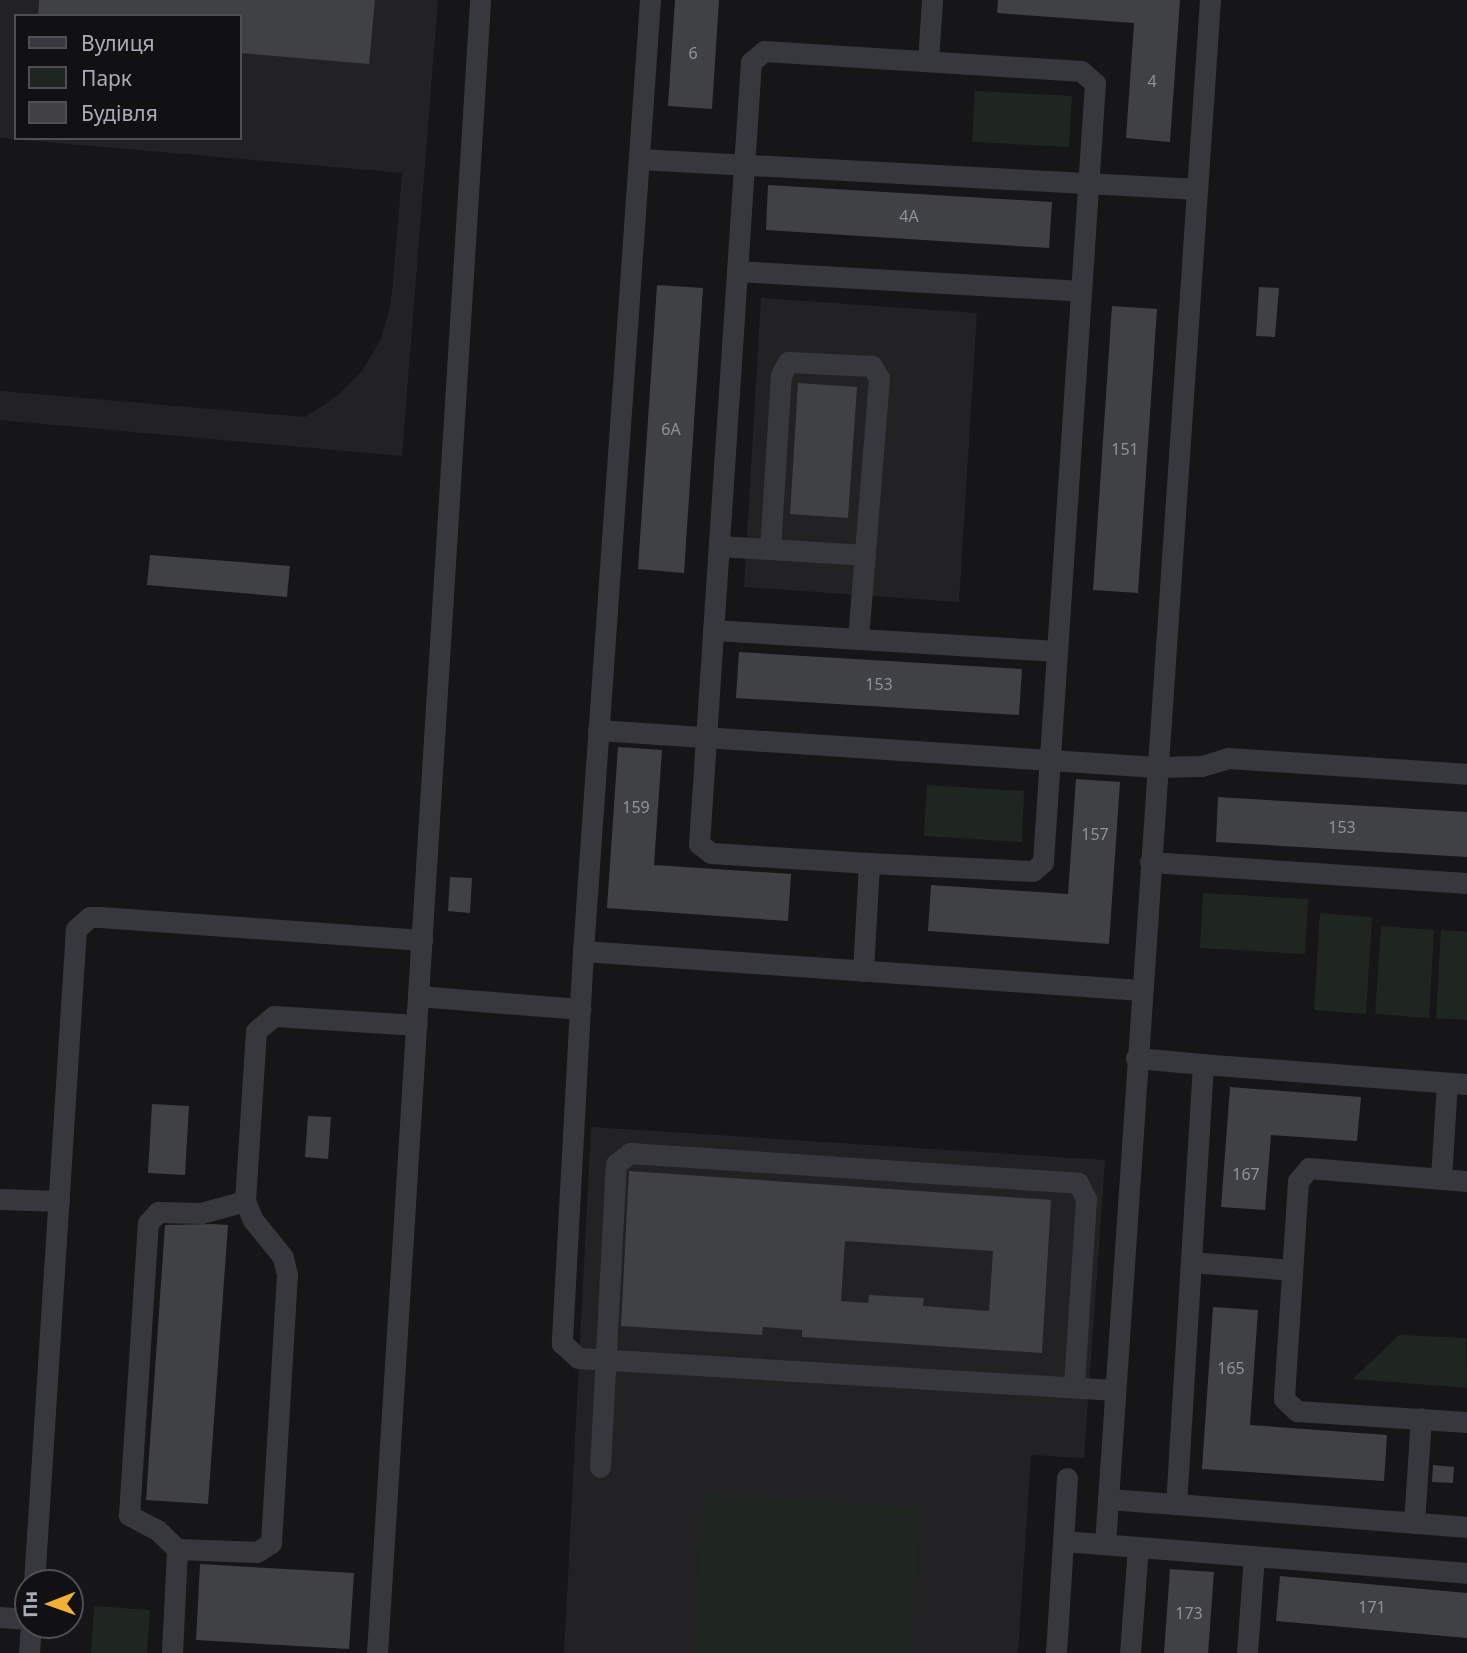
<!DOCTYPE html>
<html>
<head>
<meta charset="utf-8">
<style>
  body { margin:0 }
  #map { position:relative; width:1467px; height:1653px; overflow:hidden; background:#161618; font-family:"Noto Sans",sans-serif }
  div>[style] { position:absolute }
  .built>* { inset:0; background:#222225 }
  .green>* { inset:0; background:#1e261f }
  .building>* { inset:0; background:#404145 }
  .minor>* { height:21px; margin:-10.5px; padding:0 10.5px; transform-origin:10.5px; border-radius:10.5px; background:#37383d }
  span { translate:-50% -50%; white-space:nowrap; text-align:center; line-height:1.15; -webkit-text-stroke:5px #111113; paint-order:stroke }
  .number-label { font-size:16px; color:#8e929b }
  .number-label span { -webkit-text-stroke-width:0 }
  .legend { position:absolute; left:14px; top:14px; width:228px; height:126px; box-sizing:border-box; background:#111113; border:2px solid #4d4f55; margin:0; padding:9px 12px; list-style:none; font-size:21px; color:#a8adb8 }
  .legend li { display:flex; align-items:center; gap:14px; height:35px }
  .legend b { width:35px; border:2px solid #4d4f55 }
  .north { position:absolute; left:14px; top:1569px; width:70px; height:70px; box-sizing:border-box; background:#111113; border:2px solid #4d4f55; border-radius:50%; rotate:269deg; font-size:19px; font-weight:700; line-height:28px; text-align:center; color:#a8adb8 }
  .north::after { content:''; display:block; margin:auto; width:24px; height:32px; background:#f2b134; clip-path:polygon(50% 0,100% 100%,50% 72%,0 100%) }
</style>
</head>
<body>
<div id="map">
  <div class="built">
    <div style="clip-path:polygon(evenodd,0 0,438px 0,402px 456px,0 420px,0 391px,305px 417px,336px 397px,362px 371px,381px 339px,391px 303px,402px 173px,0 138px,0 0,16px 16px,240px 16px,240px 138px,16px 138px,16px 16px)"></div>
    <div style="clip-path:polygon(761px 298px,977px 313px,959px 602px,744px 587px)"></div>
    <div style="clip-path:polygon(591px 1127px,1105px 1160px,1084px 1458px,1031px 1455px,1018px 1653px,564px 1653px)"></div>
  </div>
  <div class="green">
    <div style="clip-path:polygon(975px 91px,1072px 96px,1069px 147px,972px 142px)"></div>
    <div style="clip-path:polygon(927px 785px,1024px 791px,1022px 842px,924px 836px)"></div>
    <div style="clip-path:polygon(1203px 893px,1308px 899px,1305px 954px,1200px 948px)"></div>
    <div style="clip-path:polygon(1320px 913px,1372px 917px,1366px 1014px,1314px 1010px)"></div>
    <div style="clip-path:polygon(1381px 926px,1434px 930px,1429px 1018px,1375px 1014px)"></div>
    <div style="clip-path:polygon(1441px 930px,1467px 932px,1467px 1020px,1436px 1018px)"></div>
    <div style="clip-path:polygon(1399px 1335px,1466px 1338px,1467px 1388px,1353px 1379px)"></div>
    <div style="clip-path:polygon(704px 1493px,920px 1508px,911px 1653px,693px 1653px)"></div>
    <div style="clip-path:polygon(94px 1606px,150px 1610px,147px 1653px,91px 1653px)"></div>
  </div>
  <div class="building">
    <div style="clip-path:polygon(39px 0,375px 0,369px 64px,240px 53px,240px 16px,38px 16px)"></div>
    <div style="clip-path:polygon(675px 0,719px 0,712px 109px,668px 106px)"></div>
    <div style="clip-path:polygon(998px 0,1180px 0,1170px 142px,1126px 138px,1134px 23px,997px 13px)"></div>
    <div style="clip-path:polygon(768px 185px,1052px 202px,1049px 248px,766px 230px)"></div>
    <div style="clip-path:polygon(657px 285px,703px 288px,684px 573px,638px 569px)"></div>
    <div style="clip-path:polygon(1259px 287px,1279px 288px,1275px 337px,1256px 336px)"></div>
    <div style="clip-path:polygon(1112px 306px,1157px 309px,1138px 593px,1093px 590px)"></div>
    <div style="clip-path:polygon(798px 383px,857px 387px,848px 518px,790px 514px)"></div>
    <div style="clip-path:polygon(150px 555px,290px 566px,287px 597px,147px 585px)"></div>
    <div style="clip-path:polygon(739px 652px,1022px 669px,1019px 715px,736px 698px)"></div>
    <div style="clip-path:polygon(618px 747px,662px 750px,654px 865px,791px 874px,788px 921px,607px 908px)"></div>
    <div style="clip-path:polygon(1076px 779px,1120px 782px,1109px 944px,928px 931px,931px 885px,1068px 894px)"></div>
    <div style="clip-path:polygon(1218px 797px,1467px 812px,1467px 857px,1216px 842px)"></div>
    <div style="clip-path:polygon(450px 877px,472px 878px,470px 913px,448px 911px)"></div>
    <div style="clip-path:polygon(1230px 1087px,1361px 1097px,1357px 1141px,1271px 1135px,1265px 1210px,1221px 1207px)"></div>
    <div style="clip-path:polygon(152px 1104px,189px 1106px,185px 1175px,148px 1173px)"></div>
    <div style="clip-path:polygon(308px 1116px,331px 1117px,328px 1159px,305px 1157px)"></div>
    <div style="clip-path:polygon(evenodd,629px 1171px,1051px 1200px,1042px 1353px,802px 1337px,802px 1330px,763px 1327px,762px 1335px,621px 1326px,629px 1171px,845px 1241px,993px 1251px,989px 1311px,923px 1306px,924px 1298px,869px 1295px,868px 1303px,841px 1301px,845px 1241px)"></div>
    <div style="clip-path:polygon(212px 1224px,228px 1225px,208px 1504px,146px 1500px,165px 1225px)"></div>
    <div style="clip-path:polygon(1213px 1307px,1258px 1310px,1250px 1425px,1387px 1435px,1384px 1481px,1202px 1469px)"></div>
    <div style="clip-path:polygon(1433px 1465px,1454px 1467px,1453px 1483px,1432px 1482px)"></div>
    <div style="clip-path:polygon(200px 1564px,354px 1573px,349px 1649px,196px 1640px)"></div>
    <div style="clip-path:polygon(1170px 1569px,1214px 1572px,1208px 1653px,1164px 1653px)"></div>
    <div style="clip-path:polygon(1280px 1576px,1467px 1593px,1467px 1638px,1276px 1621px)"></div>
  </div>
  <div class="minor">
    <div style="left:650px;top:0;width:953px;rotate:94.03deg"></div>
    <div style="left:583px;top:951px;width:393px;rotate:93.1deg"></div>
    <div style="left:562px;top:1343px;width:22px;rotate:43deg"></div>
    <div style="left:578px;top:1358px;width:538px;rotate:3.41deg"></div>
    <div style="left:928px;top:61px;width:61px;rotate:-86.2deg"></div>
    <div style="left:639px;top:159px;width:559px;rotate:3.08deg"></div>
    <div style="left:737px;top:271px;width:345px;rotate:3.3deg"></div>
    <div style="left:719px;top:546px;width:51px;rotate:3.4deg"></div>
    <div style="left:770px;top:549px;width:174px;rotate:-86.4deg"></div>
    <div style="left:781px;top:375px;width:15px;rotate:-62deg"></div>
    <div style="left:788px;top:362px;width:84px;rotate:2.7deg"></div>
    <div style="left:872px;top:366px;width:14px;rotate:60deg"></div>
    <div style="left:879px;top:378px;width:262px;rotate:94.6deg"></div>
    <div style="left:770px;top:549px;width:95px;rotate:3.6deg"></div>
    <div style="left:713px;top:630px;width:345px;rotate:3.5deg"></div>
    <div style="left:598px;top:730px;width:560px;rotate:3.79deg"></div>
    <div style="left:1157px;top:767px;width:45px;rotate:-1.3deg"></div>
    <div style="left:1202px;top:766px;width:27px;rotate:-17deg"></div>
    <div style="left:1228px;top:758px;width:240px;rotate:3.8deg"></div>
    <div style="left:1150px;top:862px;width:318px;rotate:3.8deg"></div>
    <div style="left:583px;top:951px;width:559px;rotate:4deg"></div>
    <div style="left:863px;top:971px;width:108px;rotate:-86.8deg"></div>
    <div style="left:869px;top:863px;width:158px;rotate:-176.4deg"></div>
    <div style="left:711px;top:853px;width:15px;rotate:-143deg"></div>
    <div style="left:699px;top:844px;width:784px;rotate:-86.2deg"></div>
    <div style="left:751px;top:62px;width:17px;rotate:-40deg"></div>
    <div style="left:764px;top:51px;width:318px;rotate:3.6deg"></div>
    <div style="left:1081px;top:71px;width:18px;rotate:41deg"></div>
    <div style="left:1095px;top:83px;width:781px;rotate:93.82deg"></div>
    <div style="left:1043px;top:862px;width:13px;rotate:138deg"></div>
    <div style="left:1033px;top:871px;width:164px;rotate:-177.2deg"></div>
    <div style="left:418px;top:996px;width:163px;rotate:4.6deg"></div>
    <div style="left:1136px;top:1058px;width:67px;rotate:5.1deg"></div>
    <div style="left:1467px;top:1084px;width:265px;rotate:-175.7deg"></div>
    <div style="left:1203px;top:1064px;width:441px;rotate:93.5deg"></div>
    <div style="left:1176px;top:1504px;width:292px;rotate:4.5deg"></div>
    <div style="left:1441px;top:1178px;width:95px;rotate:-86.4deg"></div>
    <div style="left:1467px;top:1181px;width:159px;rotate:-175.3deg"></div>
    <div style="left:1309px;top:1168px;width:17px;rotate:130deg"></div>
    <div style="left:1298px;top:1181px;width:218px;rotate:93.7deg"></div>
    <div style="left:1284px;top:1399px;width:18px;rotate:43deg"></div>
    <div style="left:1297px;top:1411px;width:170px;rotate:3.7deg"></div>
    <div style="left:0;top:1199px;width:59px;rotate:1.9deg"></div>
    <div style="left:1191px;top:1262px;width:101px;rotate:4.5deg"></div>
    <div style="left:600px;top:1467px;width:303px;rotate:-87deg"></div>
    <div style="left:616px;top:1164px;width:18px;rotate:-38deg"></div>
    <div style="left:630px;top:1153px;width:449px;rotate:3.8deg"></div>
    <div style="left:1078px;top:1183px;width:18px;rotate:63deg"></div>
    <div style="left:1086px;top:1199px;width:188px;rotate:93.7deg"></div>
    <div style="left:1067px;top:1478px;width:63px;rotate:93.6deg"></div>
    <div style="left:1063px;top:1541px;width:405px;rotate:4.5deg"></div>
    <div style="left:1108px;top:1499px;width:68px;rotate:4.2deg"></div>
    <div style="left:1414px;top:1523px;width:105px;rotate:-86.2deg"></div>
    <div style="left:1105px;top:1544px;width:1548px;rotate:-86.11deg"></div>
    <div style="left:177px;top:1549px;width:28px;rotate:-136deg"></div>
    <div style="left:157px;top:1530px;width:32px;rotate:-152deg"></div>
    <div style="left:129px;top:1515px;width:293px;rotate:-86.3deg"></div>
    <div style="left:148px;top:1223px;width:15px;rotate:-48deg"></div>
    <div style="left:158px;top:1212px;width:43px;rotate:1.3deg"></div>
    <div style="left:201px;top:1213px;width:46px;rotate:-15.3deg"></div>
    <div style="left:34px;top:1583px;width:655px;rotate:-86.33deg"></div>
    <div style="left:76px;top:929px;width:18px;rotate:-41deg"></div>
    <div style="left:90px;top:917px;width:10px"></div>
    <div style="left:100px;top:917px;width:323px;rotate:4.1deg"></div>
    <div style="left:0;top:1617px;width:28px;rotate:4deg"></div>
    <div style="left:29px;top:1653px;width:28px;rotate:-86deg"></div>
    <div style="left:172px;top:1653px;width:104px;rotate:-87.2deg"></div>
    <div style="left:177px;top:1549px;width:80px;rotate:2.1deg"></div>
    <div style="left:257px;top:1552px;width:17px;rotate:-33deg"></div>
    <div style="left:271px;top:1543px;width:268px;rotate:-86.6deg"></div>
    <div style="left:287px;top:1275px;width:18px;rotate:-103deg"></div>
    <div style="left:283px;top:1257px;width:48px;rotate:-129deg"></div>
    <div style="left:253px;top:1220px;width:21px;rotate:-113deg"></div>
    <div style="left:245px;top:1201px;width:170px;rotate:-86.3deg"></div>
    <div style="left:256px;top:1031px;width:23px;rotate:-40deg"></div>
    <div style="left:274px;top:1016px;width:143px;rotate:3.6deg"></div>
    <div style="left:377px;top:1653px;width:1656px;rotate:-86.43deg"></div>
    <div style="left:1056px;top:1653px;width:112px;rotate:-86.4deg"></div>
    <div style="left:1130px;top:1653px;width:106px;rotate:-85.7deg"></div>
    <div style="left:1247px;top:1653px;width:97px;rotate:-85.9deg"></div>
  </div>
  <div class="number-label">
    <span style="left:693px;top:53px">6</span>
    <span style="left:1152px;top:81px">4</span>
    <span style="left:909px;top:216px">4А</span>
    <span style="left:671px;top:429px">6А</span>
    <span style="left:1125px;top:449px">151</span>
    <span style="left:879px;top:684px">153</span>
    <span style="left:636px;top:807px">159</span>
    <span style="left:1342px;top:827px">153</span>
    <span style="left:1095px;top:834px">157</span>
    <span style="left:1246px;top:1174px">167</span>
    <span style="left:1231px;top:1368px">165</span>
    <span style="left:1372px;top:1607px">171</span>
    <span style="left:1189px;top:1613px">173</span>
  </div>
  <ul class="legend">
  <li><b style="height:9px;background:#37383d"></b>Вулиця</li>
  <li><b style="height:19px;background:#1e261f"></b>Парк</li>
  <li><b style="height:19px;background:#404145"></b>Будівля</li>
  </ul>
  <div class="north">Пн</div>
</div>
</body>
</html>
